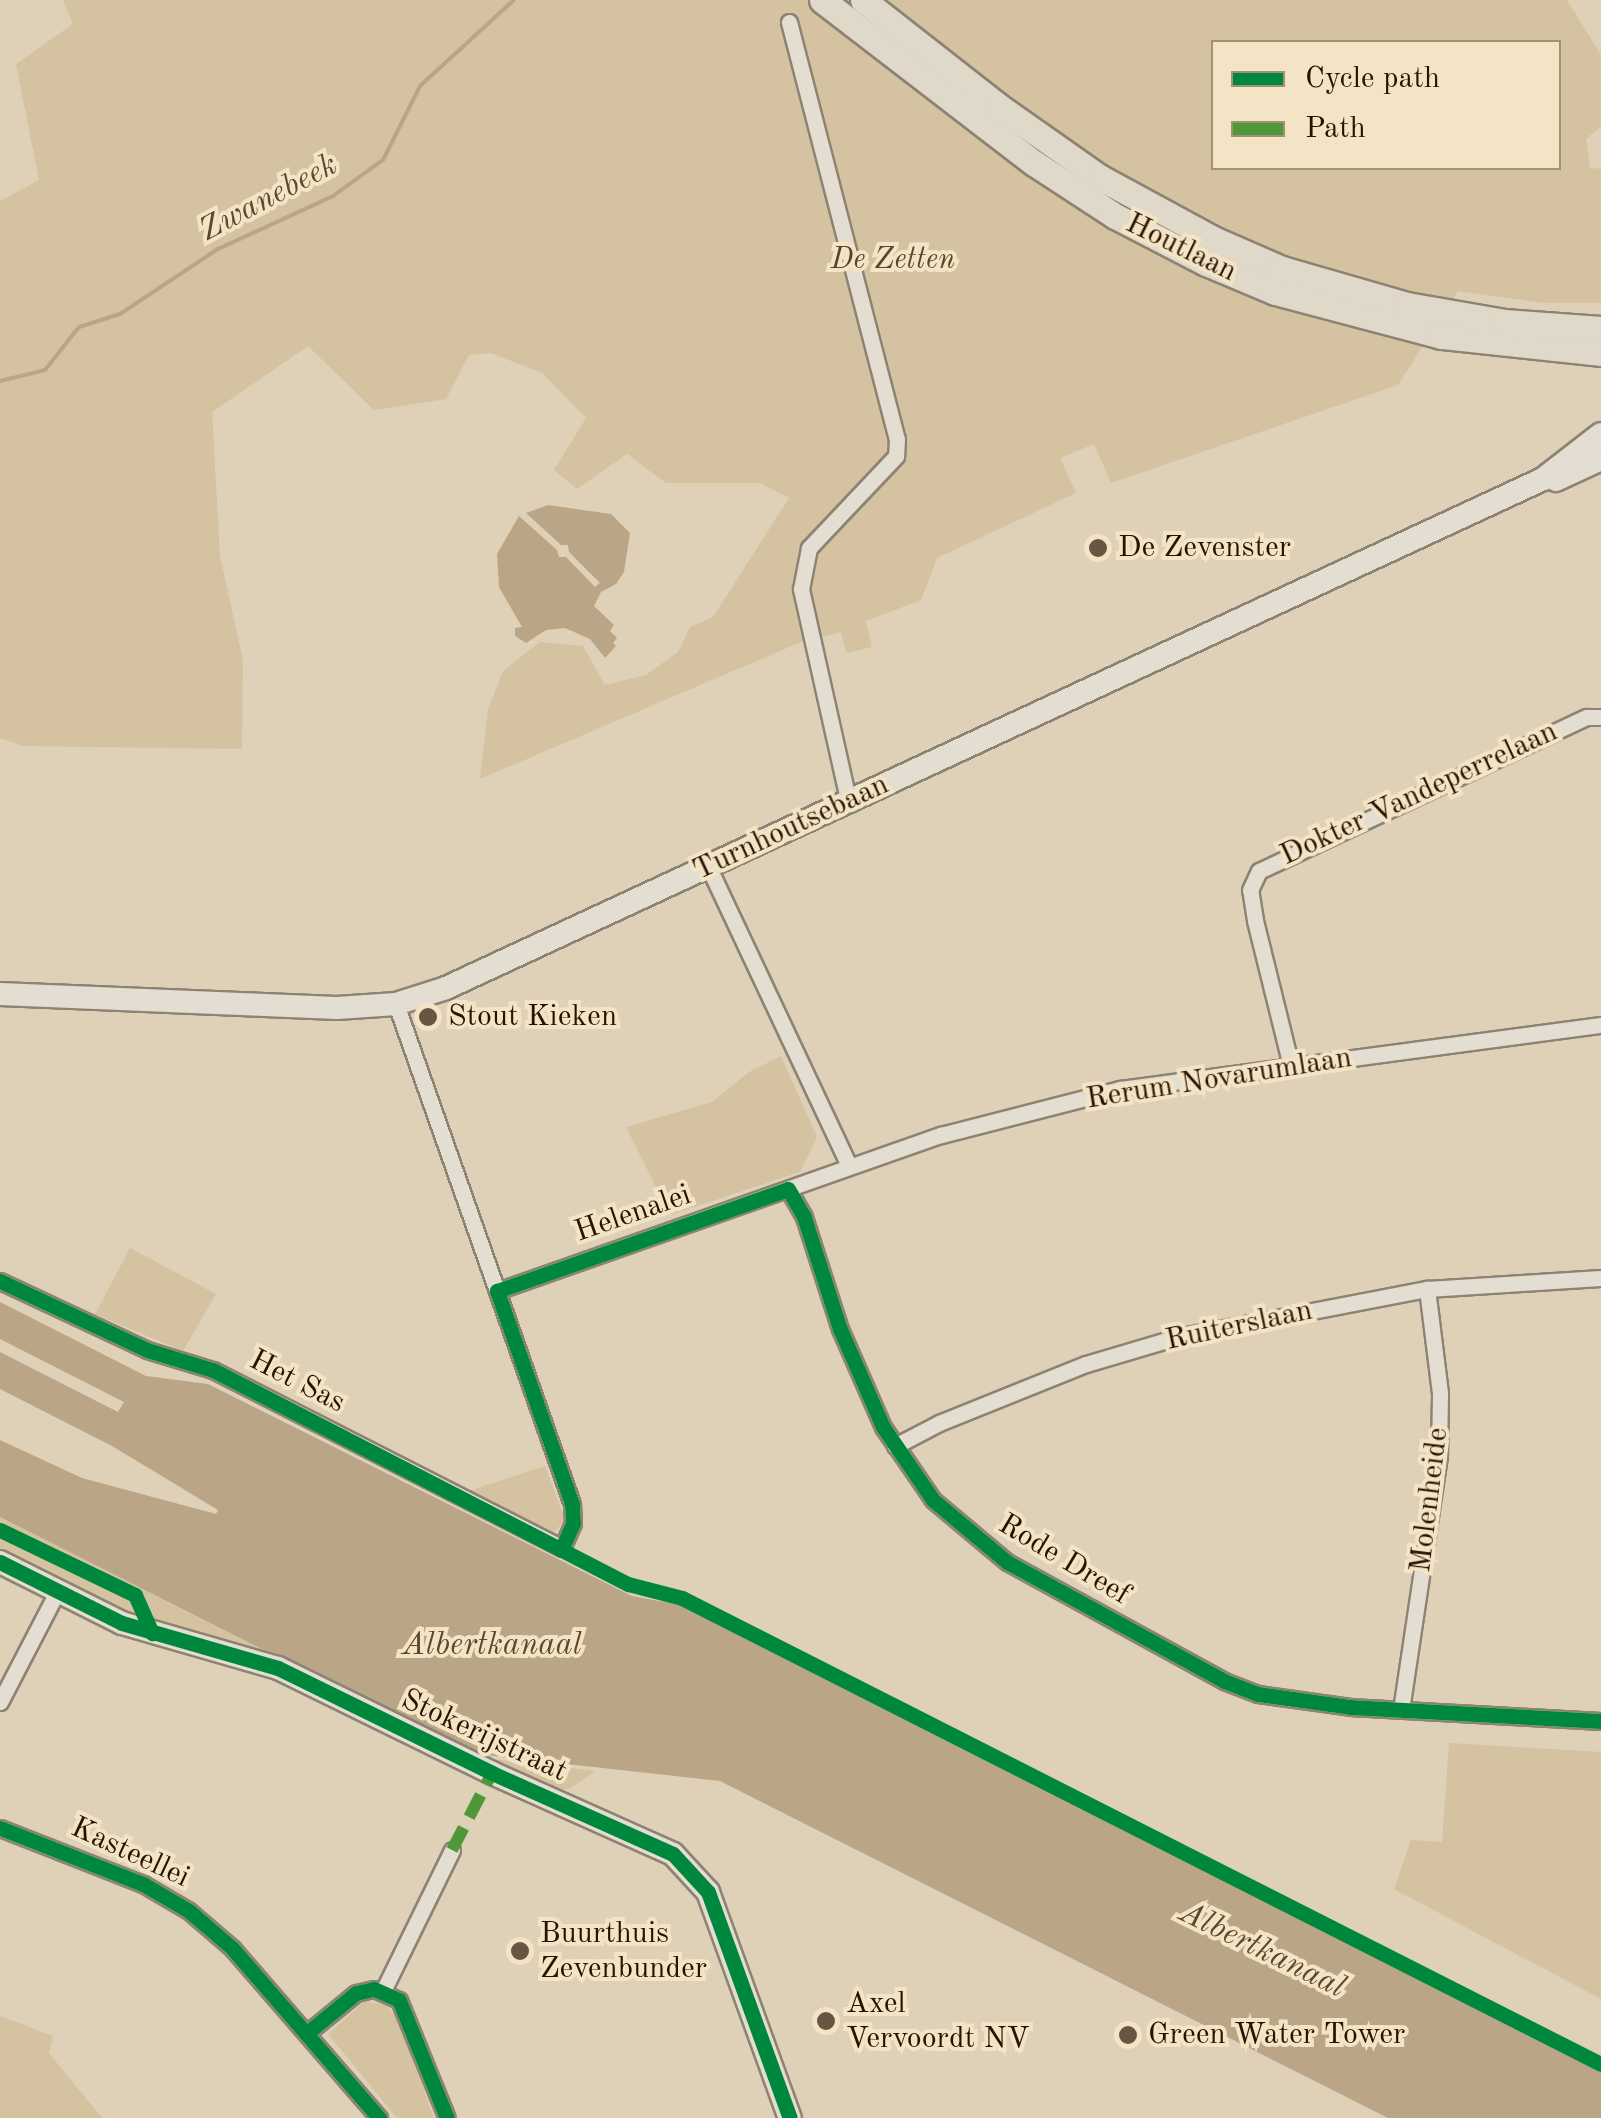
<!DOCTYPE html>
<html>
<head>
<meta charset="utf-8">
<style>
  body { margin:0 }
  #map { position:relative; width:1601px; height:2118px; overflow:hidden; background:#ded1b8; font-family:"Old Standard TT",serif }
  div>[style] { position:absolute }
  .green>* { inset:0; background:#d4c2a0 }
  .water>* { inset:0; background:#baa686 }
  .stream>* { height:4px; margin:-2px; padding:0 2px; transform-origin:2px; border-radius:2px; background:#baa686 }
  .roads { filter:drop-shadow(2px 0 #8d8373) drop-shadow(-2px 0 #8d8373) drop-shadow(0 2px #8d8373) drop-shadow(0 -2px #8d8373) }
  .street>* { height:15px; margin:-7.5px; padding:0 7.5px; transform-origin:7.5px; border-radius:7.5px; background:#e4ddd1 }
  .secondary>* { height:22px; margin:-11px; padding:0 11px; transform-origin:11px; border-radius:11px; background:#e4ddd1 }
  .primary>* { height:25px; margin:-12.5px; padding:0 12.5px; transform-origin:12.5px; border-radius:12.5px; background:#e0d8c9 }
  .quiet>* { height:12px; margin-top:-6px; transform-origin:0; background:repeating-linear-gradient(90deg,#4e9839 0 25px,transparent 0 37px) }
  .cycleway>* { height:15px; margin:-7.5px; padding:0 7.5px; transform-origin:7.5px; border-radius:7.5px; background:#00873e }
  .dots>* { width:28px; height:28px; translate:-50% -50%; box-sizing:border-box; border:5px solid #f4e4c6; border-radius:50% }
  span { translate:-50% -50%; white-space:nowrap; text-align:center; line-height:1.15; -webkit-text-stroke:8px #f4e4c6; paint-order:stroke }
  .street-label { font-size:30px; color:#281303 }
  .park-label { font-size:30px; color:#59442c; font-style:italic }
  .poi-label { font-size:30px; color:#281303 }
  .left { translate:0 -50%; text-align:left }
  .water-label { font-size:32px; color:#5c472f; font-style:italic }
  .legend { position:absolute; left:1211px; top:40px; width:350px; height:130px; box-sizing:border-box; background:#f4e4c6; border:2px solid #a29078; margin:0; padding:12px 18px; list-style:none; font-size:30px; color:#281303 }
  .legend li { display:flex; align-items:center; gap:20px; height:50px }
  .legend b { width:50px; border:2px solid #a29078 }
</style>
</head>
<body>
<div id="map">
  <div class="green">
    <div style="clip-path:polygon(evenodd,63px 0,1567px 0,1601px 55px,1601px 126px,1586px 139px,1590px 169px,1601px 168px,1601px 303px,1543px 303px,1458px 291px,1398px 385px,1111px 483px,1094px 444px,1060px 458px,1076px 493px,937px 558px,921px 600px,866px 621px,872px 647px,846px 653px,841px 632px,801px 642px,480px 779px,488px 709px,503px 671px,540px 642px,583px 646px,605px 685px,646px 675px,678px 652px,690px 627px,713px 617px,789px 498px,760px 483px,666px 483px,627px 454px,577px 489px,554px 470px,586px 418px,542px 373px,491px 353px,469px 355px,446px 399px,374px 410px,308px 346px,212px 412px,220px 556px,243px 660px,242px 749px,23px 746px,0 738px,0 201px,39px 180px,16px 64px,73px 24px,63px 0,1214px 42px,1558px 42px,1558px 168px,1214px 168px,1214px 42px)"></div>
    <div style="clip-path:polygon(781px 1056px,817px 1137px,800px 1172px,670px 1215px,626px 1127px,712px 1102px,749px 1072px)"></div>
    <div style="clip-path:polygon(130px 1248px,216px 1294px,183px 1351px,95px 1314px)"></div>
    <div style="clip-path:polygon(545px 1466px,563px 1514px,564px 1521px,554px 1533px,465px 1492px)"></div>
    <div style="clip-path:polygon(0 1517px,282px 1659px,126px 1614px,0 1551px)"></div>
    <div style="clip-path:polygon(1449px 1743px,1601px 1752px,1601px 1999px,1394px 1889px,1411px 1840px,1442px 1842px)"></div>
    <div style="clip-path:polygon(476px 1757px,595px 1771px,571px 1788px,554px 1791px)"></div>
    <div style="clip-path:polygon(365px 2001px,386px 2005px,398px 2019px,434px 2118px,397px 2118px,328px 2034px)"></div>
    <div style="clip-path:polygon(0 2016px,53px 2036px,49px 2053px,102px 2118px,0 2118px)"></div>
  </div>
  <div class="water">
    <div style="clip-path:polygon(548px 505px,611px 514px,630px 533px,624px 572px,616px 584px,601px 592px,594px 606px,614px 625px,610px 631px,617px 638px,613px 643px,616px 646px,605px 658px,590px 639px,565px 628px,546px 630px,526px 643px,515px 636px,515px 628px,522px 627px,499px 587px,497px 554px,519px 516px,557px 550px,559px 557px,566px 557px,595px 587px,600px 583px,569px 552px,568px 545px,561px 545px,526px 513px)"></div>
    <div style="clip-path:polygon(0 1302px,146px 1376px,208px 1384px,632px 1596px,681px 1605px,1601px 2071px,1601px 2118px,1388px 2118px,720px 1781px,468px 1753px,0 1517px,0 1440px,82px 1478px,216px 1514px,218px 1510px,112px 1446px,0 1389px,0 1352px,118px 1412px,124px 1402px,0 1339px)"></div>
  </div>
  <div class="stream">
    <div style="left:0;top:381px;width:46px;rotate:-13.7deg"></div>
    <div style="left:45px;top:370px;width:55px;rotate:-51.7deg"></div>
    <div style="left:79px;top:327px;width:43px;rotate:-17.6deg"></div>
    <div style="left:120px;top:314px;width:118px;rotate:-33.6deg"></div>
    <div style="left:218px;top:249px;width:127px;rotate:-24.7deg"></div>
    <div style="left:333px;top:196px;width:62px;rotate:-35.8deg"></div>
    <div style="left:383px;top:160px;width:83px;rotate:-63.4deg"></div>
    <div style="left:420px;top:86px;width:127px;rotate:-42.5deg"></div>
  </div>
  <div class="roads">
    <div class="street">
      <div style="left:789px;top:22px;width:431px;rotate:75.5deg"></div>
      <div style="left:897px;top:439px;width:17px;rotate:93deg"></div>
      <div style="left:896px;top:456px;width:127px;rotate:133.4deg"></div>
      <div style="left:809px;top:548px;width:42px;rotate:101deg"></div>
      <div style="left:801px;top:589px;width:216px;rotate:77.4deg"></div>
      <div style="left:709px;top:868px;width:329px;rotate:64.8deg"></div>
      <div style="left:1291px;top:1066px;width:150px;rotate:-103.9deg"></div>
      <div style="left:1255px;top:920px;width:30px;rotate:-99deg"></div>
      <div style="left:1250px;top:890px;width:21px;rotate:-65deg"></div>
      <div style="left:1259px;top:871px;width:362px;rotate:-25.2deg"></div>
      <div style="left:1587px;top:717px;width:14px"></div>
      <div style="left:788px;top:1189px;width:32px;rotate:60deg"></div>
      <div style="left:804px;top:1217px;width:118px;rotate:72.2deg"></div>
      <div style="left:840px;top:1329px;width:107px;rotate:66.3deg"></div>
      <div style="left:883px;top:1427px;width:88px;rotate:55.6deg"></div>
      <div style="left:933px;top:1500px;width:97px;rotate:40deg"></div>
      <div style="left:1007px;top:1562px;width:247px;rotate:28.7deg"></div>
      <div style="left:1224px;top:1681px;width:36px;rotate:21deg"></div>
      <div style="left:1258px;top:1694px;width:93px;rotate:8deg"></div>
      <div style="left:1350px;top:1707px;width:251px;rotate:3.2deg"></div>
      <div style="left:0;top:1281px;width:162px;rotate:25.1deg"></div>
      <div style="left:147px;top:1350px;width:69px;rotate:16.9deg"></div>
      <div style="left:213px;top:1370px;width:392px;rotate:27deg"></div>
      <div style="left:562px;top:1548px;width:27px;rotate:-66deg"></div>
      <div style="left:573px;top:1523px;width:19px;rotate:-93deg"></div>
      <div style="left:572px;top:1504px;width:530px;rotate:-109.39deg"></div>
      <div style="left:497px;top:1291px;width:471px;rotate:-19.4deg"></div>
      <div style="left:941px;top:1135px;width:185px;rotate:-14.4deg"></div>
      <div style="left:1120px;top:1089px;width:485px;rotate:-7.6deg"></div>
      <div style="left:895px;top:1446px;width:50px;rotate:-27.6deg"></div>
      <div style="left:939px;top:1423px;width:158px;rotate:-21.9deg"></div>
      <div style="left:1086px;top:1364px;width:95px;rotate:-16.5deg"></div>
      <div style="left:1177px;top:1337px;width:255px;rotate:-10.9deg"></div>
      <div style="left:1427px;top:1289px;width:174px;rotate:-3.6deg"></div>
      <div style="left:0;top:1702px;width:124px;rotate:-62.6deg"></div>
      <div style="left:1401px;top:1710px;width:256px;rotate:-81.5deg"></div>
      <div style="left:1439px;top:1457px;width:64px;rotate:-89.1deg"></div>
      <div style="left:1440px;top:1393px;width:105px;rotate:-97.1deg"></div>
      <div style="left:0;top:1828px;width:154px;rotate:21.4deg"></div>
      <div style="left:143px;top:1884px;width:53px;rotate:30.4deg"></div>
      <div style="left:189px;top:1911px;width:57px;rotate:40.7deg"></div>
      <div style="left:232px;top:1948px;width:225px;rotate:49.1deg"></div>
      <div style="left:383px;top:1991px;width:157px;rotate:-63.9deg"></div>
      <div style="left:307px;top:2033px;width:63px;rotate:-39.2deg"></div>
      <div style="left:356px;top:1993px;width:18px;rotate:-13deg"></div>
      <div style="left:374px;top:1989px;width:27px;rotate:24deg"></div>
      <div style="left:399px;top:2000px;width:127px;rotate:67.9deg"></div>
    </div>
    <div class="secondary">
      <div style="left:1556px;top:480px;width:50px;rotate:-25deg"></div>
      <div style="left:0;top:994px;width:337px;rotate:2.4deg"></div>
      <div style="left:337px;top:1008px;width:59px;rotate:-3.9deg"></div>
      <div style="left:396px;top:1004px;width:52px;rotate:-17.7deg"></div>
      <div style="left:446px;top:988px;width:1209px;rotate:-24.89deg"></div>
      <div style="left:1543px;top:479px;width:73px;rotate:-37.8deg"></div>
      <div style="left:0;top:1562px;width:136px;rotate:26.6deg"></div>
      <div style="left:122px;top:1623px;width:162px;rotate:16.1deg"></div>
      <div style="left:278px;top:1668px;width:238px;rotate:26.1deg"></div>
      <div style="left:492px;top:1773px;width:198px;rotate:24.1deg"></div>
      <div style="left:673px;top:1854px;width:52px;rotate:47.4deg"></div>
      <div style="left:708px;top:1892px;width:240px;rotate:70.1deg"></div>
    </div>
    <div class="primary">
      <div style="left:822px;top:0;width:267px;rotate:37.6deg"></div>
      <div style="left:1034px;top:163px;width:97px;rotate:33.2deg"></div>
      <div style="left:1115px;top:216px;width:102px;rotate:27.3deg"></div>
      <div style="left:1206px;top:263px;width:75px;rotate:22.8deg"></div>
      <div style="left:1275px;top:292px;width:172px;rotate:14.8deg"></div>
      <div style="left:1441px;top:336px;width:161px;rotate:6.1deg"></div>
      <div style="left:863px;top:0;width:172px;rotate:38.1deg"></div>
      <div style="left:998px;top:106px;width:123px;rotate:35.1deg"></div>
      <div style="left:1099px;top:177px;width:130px;rotate:28.5deg"></div>
      <div style="left:1213px;top:239px;width:75px;rotate:23.5deg"></div>
      <div style="left:1282px;top:269px;width:130px;rotate:16.1deg"></div>
      <div style="left:1407px;top:305px;width:98px;rotate:9.9deg"></div>
      <div style="left:1504px;top:322px;width:97px;rotate:4.1deg"></div>
    </div>
  </div>
  <div class="quiet">
    <div style="left:452px;top:1850px;width:87px;rotate:-62.5deg"></div>
  </div>
  <div class="cycleway">
    <div style="left:0;top:1281px;width:162px;rotate:25.1deg"></div>
    <div style="left:147px;top:1350px;width:69px;rotate:16.9deg"></div>
    <div style="left:213px;top:1370px;width:467px;rotate:27.3deg"></div>
    <div style="left:628px;top:1584px;width:56px;rotate:14.5deg"></div>
    <div style="left:682px;top:1598px;width:1030px;rotate:26.89deg"></div>
    <div style="left:0;top:1530px;width:150px;rotate:25.7deg"></div>
    <div style="left:135px;top:1595px;width:42px;rotate:65.9deg"></div>
    <div style="left:562px;top:1548px;width:27px;rotate:-66deg"></div>
    <div style="left:573px;top:1523px;width:19px;rotate:-93deg"></div>
    <div style="left:572px;top:1504px;width:226px;rotate:-109.4deg"></div>
    <div style="left:497px;top:1291px;width:308px;rotate:-19.3deg"></div>
    <div style="left:788px;top:1189px;width:32px;rotate:60deg"></div>
    <div style="left:804px;top:1217px;width:118px;rotate:72.2deg"></div>
    <div style="left:840px;top:1329px;width:107px;rotate:66.3deg"></div>
    <div style="left:883px;top:1427px;width:88px;rotate:55.6deg"></div>
    <div style="left:933px;top:1500px;width:97px;rotate:40deg"></div>
    <div style="left:1007px;top:1562px;width:247px;rotate:28.7deg"></div>
    <div style="left:1224px;top:1681px;width:36px;rotate:21deg"></div>
    <div style="left:1258px;top:1694px;width:93px;rotate:8deg"></div>
    <div style="left:1350px;top:1707px;width:251px;rotate:3.2deg"></div>
    <div style="left:0;top:1562px;width:136px;rotate:26.6deg"></div>
    <div style="left:122px;top:1623px;width:162px;rotate:16.1deg"></div>
    <div style="left:278px;top:1668px;width:238px;rotate:26.1deg"></div>
    <div style="left:492px;top:1773px;width:198px;rotate:24.1deg"></div>
    <div style="left:673px;top:1854px;width:52px;rotate:47.4deg"></div>
    <div style="left:708px;top:1892px;width:240px;rotate:70.1deg"></div>
    <div style="left:0;top:1828px;width:154px;rotate:21.4deg"></div>
    <div style="left:143px;top:1884px;width:53px;rotate:30.4deg"></div>
    <div style="left:189px;top:1911px;width:57px;rotate:40.7deg"></div>
    <div style="left:232px;top:1948px;width:225px;rotate:49.1deg"></div>
    <div style="left:307px;top:2033px;width:63px;rotate:-39.2deg"></div>
    <div style="left:356px;top:1993px;width:18px;rotate:-13deg"></div>
    <div style="left:374px;top:1989px;width:27px;rotate:24deg"></div>
    <div style="left:399px;top:2000px;width:127px;rotate:67.9deg"></div>
  </div>
  <div class="dots">
    <div style="left:1098px;top:548px;background:#685642"></div>
    <div style="left:428px;top:1017px;background:#685642"></div>
    <div style="left:520px;top:1951px;background:#685642"></div>
    <div style="left:826px;top:2021px;background:#685642"></div>
    <div style="left:1128px;top:2035px;background:#685642"></div>
  </div>
  <div class="street-label">
    <span style="left:1181px;top:248px;rotate:26deg">Houtlaan</span>
    <span style="left:1419px;top:794px;rotate:-25deg">Dokter Vandeperrelaan</span>
    <span style="left:791px;top:828px;rotate:-25deg">Turnhoutsebaan</span>
    <span style="left:1219px;top:1079px;rotate:-9deg">Rerum Novarumlaan</span>
    <span style="left:633px;top:1214px;rotate:-19deg">Helenalei</span>
    <span style="left:1239px;top:1326px;rotate:-12deg">Ruiterslaan</span>
    <span style="left:297px;top:1382px;rotate:27deg">Het Sas</span>
    <span style="left:1430px;top:1500px;rotate:-83deg">Molenheide</span>
    <span style="left:1064px;top:1560px;rotate:31deg">Rode Dreef</span>
    <span style="left:484px;top:1736px;rotate:25deg">Stokerijstraat</span>
    <span style="left:130px;top:1853px;rotate:25deg">Kasteellei</span>
  </div>
  <div class="park-label">
    <span style="left:893px;top:260px">De Zetten</span>
  </div>
  <div class="poi-label">
    <span class="left" style="left:1118px;top:548px">De Zevenster</span>
    <span class="left" style="left:448px;top:1017px">Stout Kieken</span>
    <span class="left" style="left:540px;top:1951px">Buurthuis<br>Zevenbunder</span>
    <span class="left" style="left:846px;top:2021px">Axel<br>Vervoordt NV</span>
    <span class="left" style="left:1148px;top:2035px">Green Water Tower</span>
  </div>
  <div class="water-label">
    <span style="left:269px;top:199px;rotate:-28deg">Zwanebeek</span>
    <span style="left:492px;top:1646px">Albertkanaal</span>
    <span style="left:1262px;top:1951px;rotate:26deg">Albertkanaal</span>
  </div>
  <ul class="legend">
  <li><b style="height:12px;background:#00873e"></b>Cycle path</li>
  <li><b style="height:12px;background:#4e9839"></b>Path</li>
  </ul>
</div>
</body>
</html>
